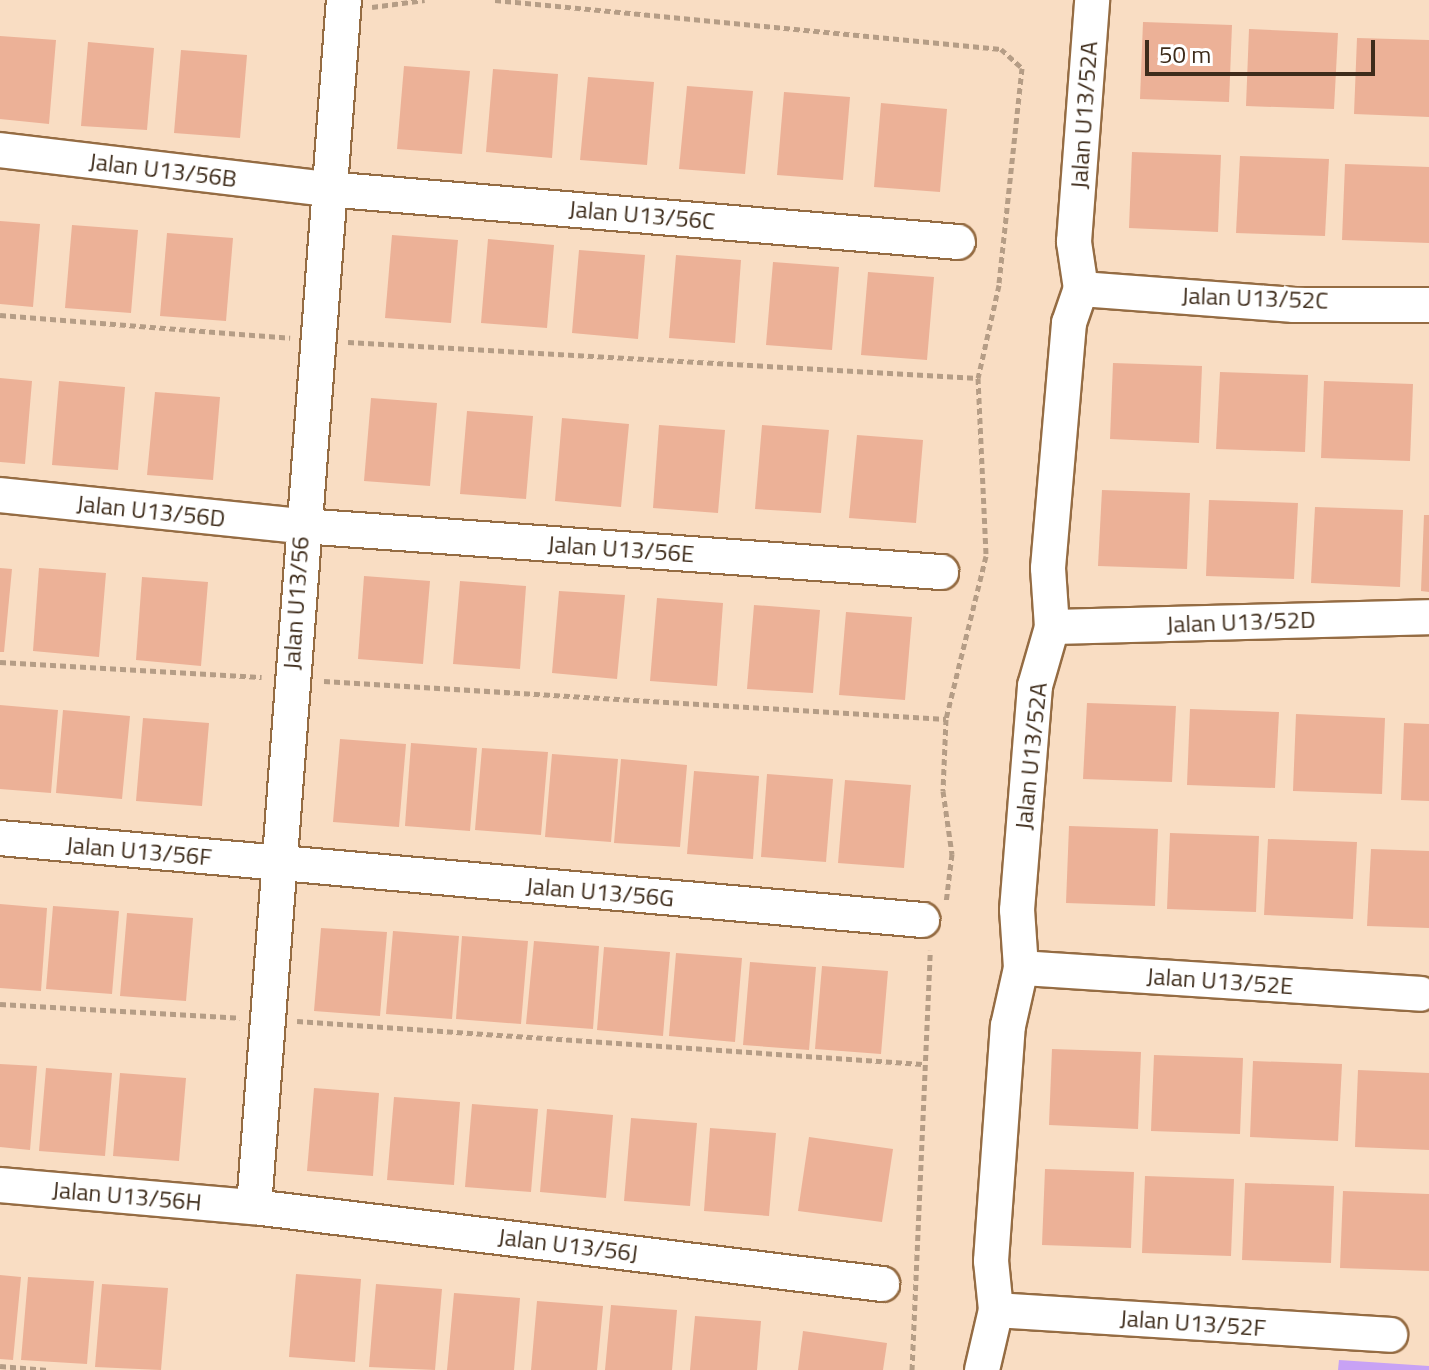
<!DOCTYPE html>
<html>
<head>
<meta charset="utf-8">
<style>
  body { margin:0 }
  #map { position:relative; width:1429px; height:1370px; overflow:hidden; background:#f9ddc3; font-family:"Titillium Web",sans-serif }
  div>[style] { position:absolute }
  .green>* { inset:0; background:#c8a2f5 }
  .building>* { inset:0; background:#ecb197 }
  .path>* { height:5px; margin-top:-2.5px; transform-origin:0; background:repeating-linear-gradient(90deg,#b59d86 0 6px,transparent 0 10px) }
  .roads { filter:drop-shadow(2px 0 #956c43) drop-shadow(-2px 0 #956c43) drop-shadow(0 2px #956c43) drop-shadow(0 -2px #956c43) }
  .street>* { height:34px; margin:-17px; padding:0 17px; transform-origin:17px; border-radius:17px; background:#fff }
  span { translate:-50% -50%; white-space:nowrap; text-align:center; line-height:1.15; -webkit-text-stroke:8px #fff; paint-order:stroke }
  .street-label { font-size:24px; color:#3e2c1b }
  .scale { position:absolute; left:1145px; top:40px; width:230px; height:36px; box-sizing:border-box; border:4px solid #3e2c1b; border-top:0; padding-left:10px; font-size:24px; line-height:28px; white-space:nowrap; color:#3e2c1b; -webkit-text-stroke:6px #fff; paint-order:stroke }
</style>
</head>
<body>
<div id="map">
  <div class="green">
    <div style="clip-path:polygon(1339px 1360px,1429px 1366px,1429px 1370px,1338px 1370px)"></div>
  </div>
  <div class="building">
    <div style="clip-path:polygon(1143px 22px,1232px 25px,1229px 102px,1140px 99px)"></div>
    <div style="clip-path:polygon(1249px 29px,1338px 33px,1334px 109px,1246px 106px)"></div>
    <div style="clip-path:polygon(0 36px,56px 40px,49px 124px,0 119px)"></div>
    <div style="clip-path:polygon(1357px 38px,1429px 40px,1429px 117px,1354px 114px)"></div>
    <div style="clip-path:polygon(88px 42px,154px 48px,147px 130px,81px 126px)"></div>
    <div style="clip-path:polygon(181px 50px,247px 55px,240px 138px,174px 133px)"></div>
    <div style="clip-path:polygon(404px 66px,470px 71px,462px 154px,397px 149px)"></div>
    <div style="clip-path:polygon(493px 69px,558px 74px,552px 158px,486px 152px)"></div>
    <div style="clip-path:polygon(588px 77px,654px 82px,647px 165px,580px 160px)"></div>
    <div style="clip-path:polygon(687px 86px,753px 91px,745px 174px,679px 169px)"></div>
    <div style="clip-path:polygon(784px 92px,850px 97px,843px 180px,777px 175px)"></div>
    <div style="clip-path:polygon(881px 103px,947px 109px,940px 192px,874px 187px)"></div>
    <div style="clip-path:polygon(1132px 152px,1221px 155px,1218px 232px,1129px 228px)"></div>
    <div style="clip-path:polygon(1240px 156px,1329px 159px,1325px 236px,1236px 233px)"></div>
    <div style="clip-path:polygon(1345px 164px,1429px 167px,1429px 243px,1342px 240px)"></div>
    <div style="clip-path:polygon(0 221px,40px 224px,33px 307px,0 304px)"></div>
    <div style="clip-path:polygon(72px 225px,138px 230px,131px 313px,65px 308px)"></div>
    <div style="clip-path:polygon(167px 233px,233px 238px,226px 321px,160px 316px)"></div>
    <div style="clip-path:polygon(392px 235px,458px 240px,451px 323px,385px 318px)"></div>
    <div style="clip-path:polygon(488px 239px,554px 245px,547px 328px,481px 323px)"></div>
    <div style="clip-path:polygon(579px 250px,645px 255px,638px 339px,572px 333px)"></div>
    <div style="clip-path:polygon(676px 255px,741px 260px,735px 343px,669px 338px)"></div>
    <div style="clip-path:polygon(773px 262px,839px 267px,832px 350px,766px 345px)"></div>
    <div style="clip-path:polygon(868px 272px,934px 277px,927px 360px,861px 355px)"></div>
    <div style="clip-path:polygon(1113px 363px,1202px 366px,1199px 443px,1110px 439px)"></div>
    <div style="clip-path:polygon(1220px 372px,1308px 375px,1305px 452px,1216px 449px)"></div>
    <div style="clip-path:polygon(0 378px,32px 381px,25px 464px,0 462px)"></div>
    <div style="clip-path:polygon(59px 381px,125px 387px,118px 470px,52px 465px)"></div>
    <div style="clip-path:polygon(1324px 381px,1413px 384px,1410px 461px,1321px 458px)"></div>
    <div style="clip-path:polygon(155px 392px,220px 397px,213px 480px,147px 475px)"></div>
    <div style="clip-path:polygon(371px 398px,437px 403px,430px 486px,364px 481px)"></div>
    <div style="clip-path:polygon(467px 411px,533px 416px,526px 499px,460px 494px)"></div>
    <div style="clip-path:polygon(562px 418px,629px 424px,621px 507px,555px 501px)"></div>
    <div style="clip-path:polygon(659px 425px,725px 430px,718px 513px,653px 508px)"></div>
    <div style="clip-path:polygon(762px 425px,829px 430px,821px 513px,755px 509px)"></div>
    <div style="clip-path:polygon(857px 435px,923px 440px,916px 523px,849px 518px)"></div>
    <div style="clip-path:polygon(1102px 490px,1190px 493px,1187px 569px,1098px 566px)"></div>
    <div style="clip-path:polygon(1209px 500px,1298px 503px,1294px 579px,1206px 576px)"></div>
    <div style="clip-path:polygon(1315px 507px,1403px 510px,1400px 587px,1311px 583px)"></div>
    <div style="clip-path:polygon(1424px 515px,1429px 515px,1429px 592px,1421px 591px)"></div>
    <div style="clip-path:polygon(0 568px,12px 569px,4px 652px,0 652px)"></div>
    <div style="clip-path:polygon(39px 568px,106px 573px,99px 657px,33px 651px)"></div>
    <div style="clip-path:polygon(364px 576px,430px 581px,423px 664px,358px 659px)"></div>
    <div style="clip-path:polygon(142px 577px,208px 582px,201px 666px,136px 660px)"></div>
    <div style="clip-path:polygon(460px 581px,526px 586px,520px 669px,453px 664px)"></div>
    <div style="clip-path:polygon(559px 591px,625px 595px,617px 679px,552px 673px)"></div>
    <div style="clip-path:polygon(657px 598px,723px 603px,717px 686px,650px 681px)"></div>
    <div style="clip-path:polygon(754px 605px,820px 610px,813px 693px,747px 689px)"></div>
    <div style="clip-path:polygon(846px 612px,912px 617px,905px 700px,839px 695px)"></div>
    <div style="clip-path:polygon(1087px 703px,1176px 706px,1172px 782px,1083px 779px)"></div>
    <div style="clip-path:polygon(0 705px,58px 710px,51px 793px,0 789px)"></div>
    <div style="clip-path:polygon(1190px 709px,1279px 712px,1275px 788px,1187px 785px)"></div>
    <div style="clip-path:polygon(63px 710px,130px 716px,122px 799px,56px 793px)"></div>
    <div style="clip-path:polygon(1296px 714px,1385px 718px,1382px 794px,1293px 791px)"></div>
    <div style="clip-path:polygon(143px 718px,209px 723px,202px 806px,136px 801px)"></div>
    <div style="clip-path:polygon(1404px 723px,1429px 724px,1429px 801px,1401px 800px)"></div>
    <div style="clip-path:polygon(340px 739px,406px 744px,399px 827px,333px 822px)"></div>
    <div style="clip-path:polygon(411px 743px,477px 748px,470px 831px,405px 826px)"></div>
    <div style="clip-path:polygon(482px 748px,548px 752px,541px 835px,475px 830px)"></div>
    <div style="clip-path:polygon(552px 754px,618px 759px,611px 842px,545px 837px)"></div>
    <div style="clip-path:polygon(621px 759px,687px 765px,680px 847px,614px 843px)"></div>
    <div style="clip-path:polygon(694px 771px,759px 776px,753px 859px,687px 854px)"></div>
    <div style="clip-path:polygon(767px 774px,833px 779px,826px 862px,761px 857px)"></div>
    <div style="clip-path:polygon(845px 780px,911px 785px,904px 868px,838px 863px)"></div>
    <div style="clip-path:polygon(1069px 826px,1158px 829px,1155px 906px,1066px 903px)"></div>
    <div style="clip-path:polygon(1170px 833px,1259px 836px,1256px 912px,1167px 909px)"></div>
    <div style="clip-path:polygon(1268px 839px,1357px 842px,1353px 919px,1264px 915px)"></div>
    <div style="clip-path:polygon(1371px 849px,1429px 851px,1429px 928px,1367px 926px)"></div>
    <div style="clip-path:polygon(0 904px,47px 908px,41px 991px,0 988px)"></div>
    <div style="clip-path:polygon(53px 906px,119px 911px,112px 994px,46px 989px)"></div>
    <div style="clip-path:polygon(127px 913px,193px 918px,186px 1001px,120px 996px)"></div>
    <div style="clip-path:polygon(321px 928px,387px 932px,380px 1016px,314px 1011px)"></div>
    <div style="clip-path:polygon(393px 931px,459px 936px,452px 1019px,386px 1014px)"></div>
    <div style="clip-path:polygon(462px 936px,528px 941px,521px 1024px,456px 1019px)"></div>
    <div style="clip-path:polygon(534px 941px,599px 946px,593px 1029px,526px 1024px)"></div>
    <div style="clip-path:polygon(604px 947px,670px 952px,663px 1036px,597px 1030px)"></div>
    <div style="clip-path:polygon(676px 953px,742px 958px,735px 1042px,669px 1036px)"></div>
    <div style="clip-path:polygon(750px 962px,816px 967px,809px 1050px,743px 1045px)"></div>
    <div style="clip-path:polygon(822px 966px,888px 971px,881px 1054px,815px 1049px)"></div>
    <div style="clip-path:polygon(1052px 1049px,1141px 1052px,1138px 1129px,1049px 1125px)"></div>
    <div style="clip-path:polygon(1154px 1055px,1243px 1058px,1240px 1134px,1151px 1131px)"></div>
    <div style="clip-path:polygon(1253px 1061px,1342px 1064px,1338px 1141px,1250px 1137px)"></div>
    <div style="clip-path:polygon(0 1064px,37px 1066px,30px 1150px,0 1147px)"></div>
    <div style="clip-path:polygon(46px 1068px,112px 1073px,105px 1156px,39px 1151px)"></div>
    <div style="clip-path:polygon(1358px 1070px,1429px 1073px,1429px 1150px,1355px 1147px)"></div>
    <div style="clip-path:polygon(120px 1073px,186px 1078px,179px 1161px,113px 1156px)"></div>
    <div style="clip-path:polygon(314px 1088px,379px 1093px,373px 1176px,307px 1171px)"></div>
    <div style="clip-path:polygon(394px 1097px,460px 1102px,454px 1185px,387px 1180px)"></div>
    <div style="clip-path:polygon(472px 1104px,538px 1109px,531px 1192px,465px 1187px)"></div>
    <div style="clip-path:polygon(547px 1109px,613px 1115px,606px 1198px,540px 1192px)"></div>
    <div style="clip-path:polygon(631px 1118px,697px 1123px,690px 1206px,624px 1201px)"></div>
    <div style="clip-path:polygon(710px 1128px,776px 1133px,769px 1216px,704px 1211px)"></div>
    <div style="clip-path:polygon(809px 1137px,893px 1149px,882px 1222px,798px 1211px)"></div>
    <div style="clip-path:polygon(1045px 1169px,1134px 1172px,1131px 1248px,1042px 1245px)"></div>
    <div style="clip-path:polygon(1145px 1176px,1234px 1179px,1231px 1256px,1142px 1253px)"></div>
    <div style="clip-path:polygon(1245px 1183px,1334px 1186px,1331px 1263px,1242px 1260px)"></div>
    <div style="clip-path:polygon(1343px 1191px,1429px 1194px,1429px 1271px,1340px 1268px)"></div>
    <div style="clip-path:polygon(296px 1274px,361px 1279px,355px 1362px,289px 1357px)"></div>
    <div style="clip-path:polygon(0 1275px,21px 1277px,13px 1360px,0 1359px)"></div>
    <div style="clip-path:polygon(28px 1277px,94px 1281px,87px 1364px,21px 1360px)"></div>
    <div style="clip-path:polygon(102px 1284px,168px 1288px,161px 1370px,95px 1367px)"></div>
    <div style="clip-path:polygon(376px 1284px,442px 1289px,435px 1370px,369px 1367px)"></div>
    <div style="clip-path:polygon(454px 1293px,520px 1298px,514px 1370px,447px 1370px)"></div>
    <div style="clip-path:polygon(537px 1301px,603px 1306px,597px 1370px,531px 1370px)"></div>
    <div style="clip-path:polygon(611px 1305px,677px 1310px,672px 1370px,605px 1370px)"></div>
    <div style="clip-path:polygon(695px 1316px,761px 1321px,757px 1370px,690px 1370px)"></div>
    <div style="clip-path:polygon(803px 1331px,887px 1343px,883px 1370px,798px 1370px)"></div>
  </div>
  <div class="path">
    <div style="left:495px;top:0;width:508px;rotate:5.53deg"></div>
    <div style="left:1001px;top:49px;width:28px;rotate:42deg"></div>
    <div style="left:1022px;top:68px;width:218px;rotate:96.1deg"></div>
    <div style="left:999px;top:285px;width:95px;rotate:102.7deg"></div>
    <div style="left:978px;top:378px;width:178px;rotate:87.4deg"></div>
    <div style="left:986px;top:556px;width:168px;rotate:103.8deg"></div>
    <div style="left:946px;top:719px;width:72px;rotate:92.4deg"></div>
    <div style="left:943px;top:791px;width:64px;rotate:81.9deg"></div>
    <div style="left:952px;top:854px;width:49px;rotate:97deg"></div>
    <div style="left:372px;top:7px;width:53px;rotate:-7.5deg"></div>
    <div style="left:0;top:315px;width:291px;rotate:4.5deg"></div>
    <div style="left:348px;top:342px;width:631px;rotate:3.27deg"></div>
    <div style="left:0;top:662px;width:262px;rotate:3.3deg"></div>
    <div style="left:324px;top:681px;width:623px;rotate:3.5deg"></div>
    <div style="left:0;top:1004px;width:240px;rotate:3.3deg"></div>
    <div style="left:297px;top:1021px;width:627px;rotate:3.93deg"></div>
    <div style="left:0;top:1366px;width:48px;rotate:4.8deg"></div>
    <div style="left:912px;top:1370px;width:420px;rotate:-87.5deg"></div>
  </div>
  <div class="roads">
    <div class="street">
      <div style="left:0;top:150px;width:328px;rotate:6.8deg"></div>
      <div style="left:326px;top:189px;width:634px;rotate:4.79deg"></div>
      <div style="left:1081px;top:289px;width:214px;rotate:4.3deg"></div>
      <div style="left:1294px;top:305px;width:135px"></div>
      <div style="left:0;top:495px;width:304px;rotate:5.9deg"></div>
      <div style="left:302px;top:526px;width:641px;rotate:4.12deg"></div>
      <div style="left:1052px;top:627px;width:377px;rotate:-1.5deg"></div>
      <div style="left:0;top:838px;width:926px;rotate:5.08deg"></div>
      <div style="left:1021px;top:968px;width:400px;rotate:3.7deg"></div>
      <div style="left:0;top:1185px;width:255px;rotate:5deg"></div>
      <div style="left:254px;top:1207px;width:633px;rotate:6.99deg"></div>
      <div style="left:254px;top:1207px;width:1210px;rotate:-85.74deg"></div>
      <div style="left:996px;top:1310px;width:395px;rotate:3.6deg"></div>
      <div style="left:982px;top:1370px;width:62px;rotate:-76.9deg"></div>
      <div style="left:996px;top:1310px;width:49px;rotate:-95.8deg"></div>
      <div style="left:991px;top:1261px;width:236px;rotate:-85.9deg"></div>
      <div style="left:1008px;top:1026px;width:59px;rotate:-77.4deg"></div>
      <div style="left:1021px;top:968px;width:58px;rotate:-93.9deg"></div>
      <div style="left:1017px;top:910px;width:225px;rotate:-85.4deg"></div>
      <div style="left:1035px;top:686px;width:61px;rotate:-73.9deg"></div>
      <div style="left:1052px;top:627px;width:59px;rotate:-93.9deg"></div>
      <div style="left:1048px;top:568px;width:246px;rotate:-85.1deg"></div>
      <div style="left:1069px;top:323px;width:36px;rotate:-71deg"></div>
      <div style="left:1081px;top:289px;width:48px;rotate:-98.5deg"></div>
      <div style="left:1074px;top:242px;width:243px;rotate:-85.7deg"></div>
    </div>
  </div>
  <div class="street-label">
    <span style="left:1084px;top:115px;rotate:-86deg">Jalan U13/52A</span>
    <span style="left:163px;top:170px;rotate:7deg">Jalan U13/56B</span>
    <span style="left:642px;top:215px;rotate:5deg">Jalan U13/56C</span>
    <span style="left:1255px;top:298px;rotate:2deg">Jalan U13/52C</span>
    <span style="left:151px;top:511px;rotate:6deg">Jalan U13/56D</span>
    <span style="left:621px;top:549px;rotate:4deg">Jalan U13/56E</span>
    <span style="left:296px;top:603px;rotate:-86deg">Jalan U13/56</span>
    <span style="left:1241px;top:622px;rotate:-2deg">Jalan U13/52D</span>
    <span style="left:1031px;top:756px;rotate:-84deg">Jalan U13/52A</span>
    <span style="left:139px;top:851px;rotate:5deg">Jalan U13/56F</span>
    <span style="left:600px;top:892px;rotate:5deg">Jalan U13/56G</span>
    <span style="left:1220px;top:981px;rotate:4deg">Jalan U13/52E</span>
    <span style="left:127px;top:1196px;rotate:5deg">Jalan U13/56H</span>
    <span style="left:568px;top:1245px;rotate:7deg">Jalan U13/56J</span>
    <span style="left:1193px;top:1323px;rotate:4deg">Jalan U13/52F</span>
  </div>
  <div class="scale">50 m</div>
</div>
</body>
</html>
